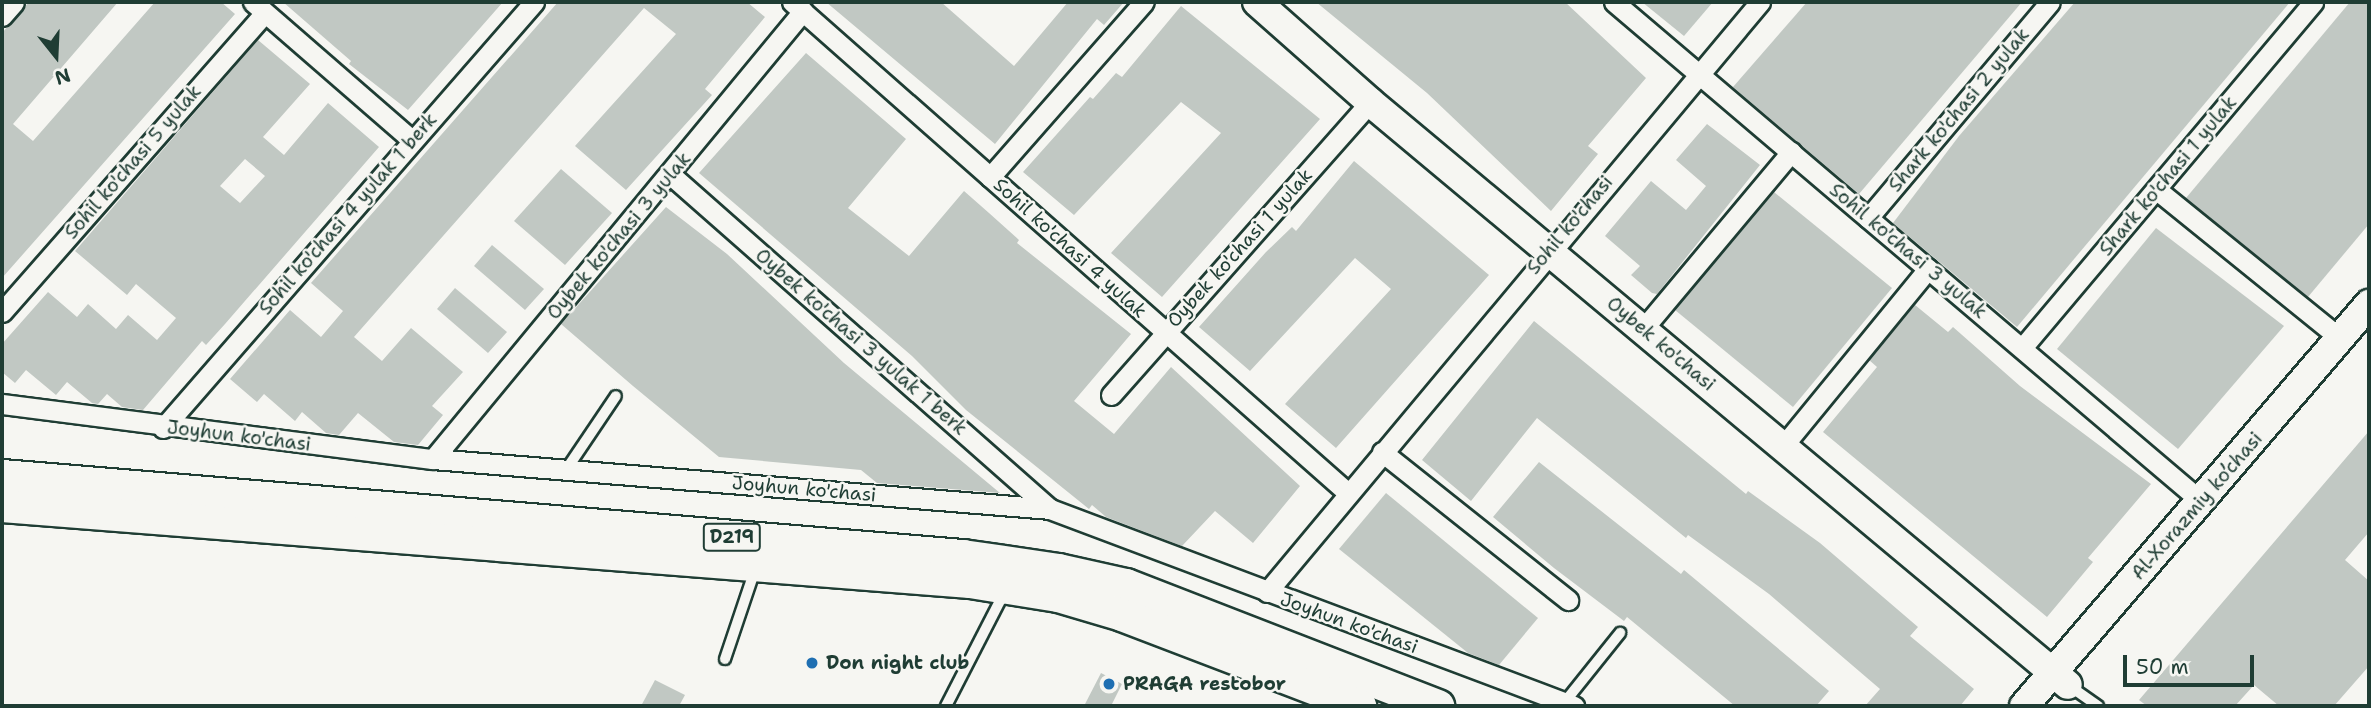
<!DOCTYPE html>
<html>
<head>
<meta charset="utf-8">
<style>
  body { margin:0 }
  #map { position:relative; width:2371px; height:708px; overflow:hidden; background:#f6f6f2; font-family:"Shantell Sans",sans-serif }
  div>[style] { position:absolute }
  .building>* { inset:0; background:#c1c8c3 }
  .roads { filter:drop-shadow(2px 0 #1f3d34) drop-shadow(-2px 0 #1f3d34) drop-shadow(0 2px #1f3d34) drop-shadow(0 -2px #1f3d34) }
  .lane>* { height:10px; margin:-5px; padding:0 5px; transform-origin:5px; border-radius:5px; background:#f6f6f2 }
  .street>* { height:19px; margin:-9.5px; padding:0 9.5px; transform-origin:9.5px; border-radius:9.5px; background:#f6f6f2 }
  .secondary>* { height:28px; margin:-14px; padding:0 14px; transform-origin:14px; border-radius:14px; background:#f6f6f2 }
  .primary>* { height:32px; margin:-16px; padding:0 16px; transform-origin:16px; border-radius:16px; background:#f6f6f2 }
  .dots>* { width:19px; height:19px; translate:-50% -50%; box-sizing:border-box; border:4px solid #f6f6f2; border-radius:50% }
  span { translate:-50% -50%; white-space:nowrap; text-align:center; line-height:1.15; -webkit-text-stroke:5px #f6f6f2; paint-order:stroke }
  .shield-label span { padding:2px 5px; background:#f6f6f2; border:2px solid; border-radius:5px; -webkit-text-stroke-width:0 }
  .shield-label { font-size:18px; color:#1f3d34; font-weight:700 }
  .street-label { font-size:19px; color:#1f3d34 }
  .poi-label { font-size:19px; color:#1f3d34; font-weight:700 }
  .left { translate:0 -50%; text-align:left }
  .frame { position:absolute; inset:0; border:4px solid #1f3d34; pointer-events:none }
  .north { position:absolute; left:21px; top:21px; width:70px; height:70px; -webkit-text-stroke:5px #f6f6f2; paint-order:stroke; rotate:162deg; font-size:19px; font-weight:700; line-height:28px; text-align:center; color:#1f3d34 }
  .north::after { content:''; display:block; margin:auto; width:24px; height:32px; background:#1f3d34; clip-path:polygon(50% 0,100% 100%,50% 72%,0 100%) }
  .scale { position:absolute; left:2123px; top:655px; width:131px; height:32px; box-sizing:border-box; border:4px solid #1f3d34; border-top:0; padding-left:9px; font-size:21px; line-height:24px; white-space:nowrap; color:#1f3d34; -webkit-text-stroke:5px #f6f6f2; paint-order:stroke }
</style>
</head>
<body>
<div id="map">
  <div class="building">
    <div style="clip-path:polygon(29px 2px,118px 2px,13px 124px,33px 141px,155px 2px,221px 2px,235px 14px,2px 278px,2px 33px)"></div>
    <div style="clip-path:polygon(283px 2px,503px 2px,408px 110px,349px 64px,351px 61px)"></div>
    <div style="clip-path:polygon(558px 2px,747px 2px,765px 17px,705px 89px,712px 95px,626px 190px,575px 146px,676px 34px,644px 8px,354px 337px,382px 361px,411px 328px,463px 372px,432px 406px,443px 415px,418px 445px,394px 442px,358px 413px,339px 435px,326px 433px,302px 412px,295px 421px,264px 394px,257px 402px,230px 379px,290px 310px,321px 337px,343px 311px,311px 283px)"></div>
    <div style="clip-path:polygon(826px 2px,941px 2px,1014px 66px,1068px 2px,1124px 2px,1104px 25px,1097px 19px,995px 144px)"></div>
    <div style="clip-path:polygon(1316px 2px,1565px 2px,1646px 78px,1588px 146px,1598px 154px,1551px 211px,1427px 93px)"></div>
    <div style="clip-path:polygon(1642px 2px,1713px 2px,1684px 36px)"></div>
    <div style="clip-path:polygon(1807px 2px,2022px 2px,1859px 194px,1733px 87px)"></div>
    <div style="clip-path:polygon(2075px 2px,2290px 2px,2017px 327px,1893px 223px,1959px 136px)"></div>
    <div style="clip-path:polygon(2350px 2px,2369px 2px,2369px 224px,2308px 297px,2186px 198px)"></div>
    <div style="clip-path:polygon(1181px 6px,1320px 119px,1162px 297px,1111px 253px,1221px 133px,1181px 102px,1074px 215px,1023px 172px,1090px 97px,1093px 99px,1116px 73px,1122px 77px)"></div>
    <div style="clip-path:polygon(evenodd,258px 40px,310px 84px,263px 137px,284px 155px,328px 103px,379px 147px,225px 324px,206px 345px,202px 341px,143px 410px,122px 407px,107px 394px,98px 404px,92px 403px,67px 382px,56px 395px,26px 370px,15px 383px,2px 372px,2px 344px,48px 292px,77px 317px,88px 304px,116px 329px,128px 315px,157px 340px,176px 318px,136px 284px,127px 295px,75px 251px,258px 40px,245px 159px,265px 176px,240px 203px,220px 186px,245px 159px)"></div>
    <div style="clip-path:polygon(806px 53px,906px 139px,848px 208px,909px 256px,964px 191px,989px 213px,1019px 240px,1017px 243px,1131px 334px,1074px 401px,1114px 434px,1171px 367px,1300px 486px,1253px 543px,1215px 511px,1182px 546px,1106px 517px,1092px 505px,1089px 509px,966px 410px,912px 356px,699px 173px)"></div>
    <div style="clip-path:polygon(1707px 124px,1760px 165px,1657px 294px,1652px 293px,1631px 275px,1640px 266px,1605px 236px,1651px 181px,1686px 210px,1706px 186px,1676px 160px)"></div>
    <div style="clip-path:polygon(1354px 161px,1489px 275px,1336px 448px,1285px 404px,1391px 289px,1355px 258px,1250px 371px,1199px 327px,1266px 252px,1292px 227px,1296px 231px)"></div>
    <div style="clip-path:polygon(561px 169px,612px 213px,565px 265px,514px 221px)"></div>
    <div style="clip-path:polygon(1774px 192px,1892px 288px,1793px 407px,1675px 310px)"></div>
    <div style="clip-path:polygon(666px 207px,727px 254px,844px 363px,1000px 493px,877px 483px,861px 470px,719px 457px,633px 386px,561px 324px)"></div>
    <div style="clip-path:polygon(2156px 228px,2284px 326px,2178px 449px,2057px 349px)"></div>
    <div style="clip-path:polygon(492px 245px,544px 289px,525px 310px,474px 266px)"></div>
    <div style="clip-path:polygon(455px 288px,507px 332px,488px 353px,437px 309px)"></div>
    <div style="clip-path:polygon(1915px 305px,1948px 332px,1953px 327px,2020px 386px,2151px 484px,2088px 558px,2093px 562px,2047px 617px,1823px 432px,1877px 367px,1869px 360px)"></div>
    <div style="clip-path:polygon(1534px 321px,1746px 494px,1748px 491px,1820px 543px,1918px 627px,1910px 636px,1974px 689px,1960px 706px,1865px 706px,1880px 689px,1769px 594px,1688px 535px,1686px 538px,1537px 418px,1471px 501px,1422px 460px)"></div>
    <div style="clip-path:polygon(2369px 431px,2369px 532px,2345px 560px,2369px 581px,2369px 666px,2334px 706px,2279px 706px,2254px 685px,2235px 706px,2147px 706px,2139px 700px)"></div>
    <div style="clip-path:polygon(1539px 462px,1681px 574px,1684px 570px,1829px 691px,1816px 706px,1735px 706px,1627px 617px,1624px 621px,1554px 568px,1493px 517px)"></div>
    <div style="clip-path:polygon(1386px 493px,1538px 618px,1499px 665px,1468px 653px,1339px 549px)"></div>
    <div style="clip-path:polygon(1101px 673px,1122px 684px,1111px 706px,1084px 706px)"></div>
    <div style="clip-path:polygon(655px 680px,685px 695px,679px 706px,641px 706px)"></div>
  </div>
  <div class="roads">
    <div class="lane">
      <div style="left:566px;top:470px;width:89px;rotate:-56deg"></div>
      <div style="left:725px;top:659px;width:94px;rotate:-71.4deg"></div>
      <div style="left:2071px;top:687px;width:33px;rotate:35deg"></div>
      <div style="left:1564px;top:703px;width:90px;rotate:-51.3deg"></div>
      <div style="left:946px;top:706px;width:129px;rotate:-62.8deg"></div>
    </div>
    <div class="street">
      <div style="left:253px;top:2px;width:211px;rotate:41deg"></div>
      <div style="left:792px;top:2px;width:742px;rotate:41.45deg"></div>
      <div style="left:1614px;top:2px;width:770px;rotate:40.37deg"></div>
      <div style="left:2px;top:16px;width:18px;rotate:-49deg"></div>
      <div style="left:671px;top:175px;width:505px;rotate:41.39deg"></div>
      <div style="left:990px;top:177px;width:233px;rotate:-48.7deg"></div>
      <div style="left:2157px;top:190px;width:237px;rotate:39deg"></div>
      <div style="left:1868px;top:218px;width:282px;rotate:-49.9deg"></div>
      <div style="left:2px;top:312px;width:398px;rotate:-48.7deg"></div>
      <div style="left:1643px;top:329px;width:231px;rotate:-50.1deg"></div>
      <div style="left:2022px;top:348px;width:452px;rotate:-49.9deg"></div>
      <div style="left:1111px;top:395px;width:391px;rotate:-48.5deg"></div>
      <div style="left:2px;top:404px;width:434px;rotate:7.3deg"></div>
      <div style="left:433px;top:459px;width:619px;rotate:4.63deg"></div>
      <div style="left:1050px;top:509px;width:560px;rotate:20.6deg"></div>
      <div style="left:163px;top:428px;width:565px;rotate:-48.95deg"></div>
      <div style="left:1783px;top:446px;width:229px;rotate:-50.7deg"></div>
      <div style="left:1382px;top:452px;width:238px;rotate:38.5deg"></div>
      <div style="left:433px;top:459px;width:581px;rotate:-50.45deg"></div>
      <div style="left:1267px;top:592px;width:769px;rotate:-50.12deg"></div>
    </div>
    <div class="secondary">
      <div style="left:1257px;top:2px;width:151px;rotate:41.5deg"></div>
      <div style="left:1370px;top:102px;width:909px;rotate:39.87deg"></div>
      <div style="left:2024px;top:706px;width:530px;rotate:-49.36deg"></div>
    </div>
    <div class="primary">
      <div style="left:2px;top:476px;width:964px;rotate:4.76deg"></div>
      <div style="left:963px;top:556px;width:97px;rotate:8.3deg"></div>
      <div style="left:1059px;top:570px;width:69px;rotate:12.6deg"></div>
      <div style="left:1126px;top:585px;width:335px;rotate:21.2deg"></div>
      <div style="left:2px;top:506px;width:971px;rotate:4.49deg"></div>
      <div style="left:970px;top:582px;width:89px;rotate:9deg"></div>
      <div style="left:1058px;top:596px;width:67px;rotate:16.5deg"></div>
      <div style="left:1122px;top:615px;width:255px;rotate:20.9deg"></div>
    </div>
  </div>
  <div class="dots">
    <div style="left:812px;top:663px;background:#1f6fb2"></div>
    <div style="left:1109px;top:684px;background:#1f6fb2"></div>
  </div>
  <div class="shield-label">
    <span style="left:732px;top:537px">D219</span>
  </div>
  <div class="street-label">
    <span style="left:1959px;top:110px;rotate:-50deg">Shark ko'chasi 2 yulak</span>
    <span style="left:133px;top:162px;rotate:-49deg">Sohil ko'chasi 5 yulak</span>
    <span style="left:2168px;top:176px;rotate:-50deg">Shark ko'chasi 1 yulak</span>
    <span style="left:348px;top:214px;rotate:-49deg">Sohil ko'chasi 4 yulak 1 berk</span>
    <span style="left:1570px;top:225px;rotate:-50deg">Sohil ko'chasi</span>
    <span style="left:619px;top:236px;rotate:-50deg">Oybek ko'chasi 3 yulak</span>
    <span style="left:1070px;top:248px;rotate:42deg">Sohil ko'chasi 4 yulak</span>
    <span style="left:1240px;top:248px;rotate:-48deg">Oybek ko'chasi 1 yulak</span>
    <span style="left:1908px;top:251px;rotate:40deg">Sohil ko'chasi 3 yulak</span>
    <span style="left:861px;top:342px;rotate:41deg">Oybek ko'chasi 3 yulak 1 berk</span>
    <span style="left:1661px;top:344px;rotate:40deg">Oybek ko'chasi</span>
    <span style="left:239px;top:436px;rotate:7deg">Joyhun ko'chasi</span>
    <span style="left:804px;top:489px;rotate:5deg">Joyhun ko'chasi</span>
    <span style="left:2197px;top:506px;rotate:-49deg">Al-Xorazmiy ko’chasi</span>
    <span style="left:1349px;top:623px;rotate:20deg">Joyhun ko'chasi</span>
  </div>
  <div class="poi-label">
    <span class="left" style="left:826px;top:663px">Don night club</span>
    <span class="left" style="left:1123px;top:684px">PRAGA restobor</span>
  </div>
  <div class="frame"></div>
  <div class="north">N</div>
  <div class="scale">50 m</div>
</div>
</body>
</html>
